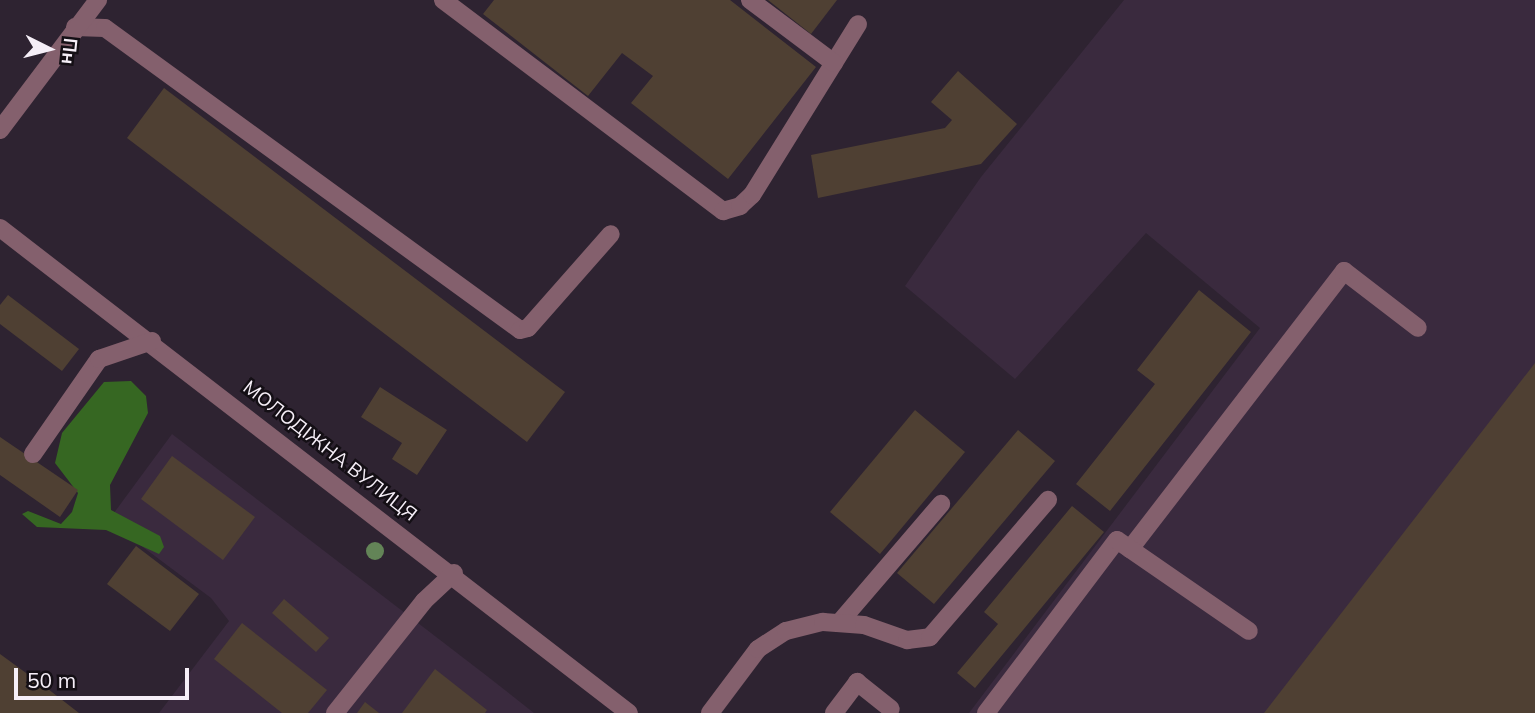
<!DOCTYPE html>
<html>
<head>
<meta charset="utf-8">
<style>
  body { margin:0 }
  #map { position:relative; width:1535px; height:713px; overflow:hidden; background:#2e2331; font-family:Mulish,sans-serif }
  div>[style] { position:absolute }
  .built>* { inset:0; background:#3a2a3e }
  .forest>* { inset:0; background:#366722 }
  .building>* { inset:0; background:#4f4033 }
  .minor>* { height:18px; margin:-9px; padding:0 9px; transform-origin:9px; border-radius:9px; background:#84606d }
  .trees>* { width:18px; height:18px; margin:-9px; border-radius:50%; background:#638457 }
  span { translate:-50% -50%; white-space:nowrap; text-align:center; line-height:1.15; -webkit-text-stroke:5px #140f15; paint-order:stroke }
  .street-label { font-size:19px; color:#f6eff8 }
  .north { position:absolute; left:14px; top:14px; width:70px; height:70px; -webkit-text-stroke:5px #140f15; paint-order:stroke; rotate:96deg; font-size:19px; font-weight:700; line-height:28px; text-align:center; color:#f6eff8 }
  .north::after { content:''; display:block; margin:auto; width:24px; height:32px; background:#f6eff8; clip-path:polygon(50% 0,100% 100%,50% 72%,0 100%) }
  .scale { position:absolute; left:14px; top:668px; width:175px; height:32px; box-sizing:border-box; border:4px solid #f6eff8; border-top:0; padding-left:9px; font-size:21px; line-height:24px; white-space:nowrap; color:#f6eff8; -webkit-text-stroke:5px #140f15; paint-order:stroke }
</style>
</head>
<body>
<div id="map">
  <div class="built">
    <div style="clip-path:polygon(1124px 0,1535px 0,1535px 713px,969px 713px,1260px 328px,1146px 233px,1015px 379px,905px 286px,981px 177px)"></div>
    <div style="clip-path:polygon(172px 434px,487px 676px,534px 713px,159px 713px,229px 621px,211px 598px,108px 521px)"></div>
  </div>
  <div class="forest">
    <div style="clip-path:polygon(131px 381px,146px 396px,148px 413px,110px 485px,111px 510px,160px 536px,164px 547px,159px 554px,106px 530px,37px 527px,22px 514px,28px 511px,61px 524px,72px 512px,78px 493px,55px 463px,62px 433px,104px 382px)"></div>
  </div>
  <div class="building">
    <div style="clip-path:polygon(494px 0,730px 0,816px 67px,728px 179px,631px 103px,653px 76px,622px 53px,588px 96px,483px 14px)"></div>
    <div style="clip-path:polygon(768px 0,837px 0,811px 34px)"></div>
    <div style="clip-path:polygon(958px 71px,1017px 124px,981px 164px,818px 198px,811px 155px,945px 128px,952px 120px,931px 102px)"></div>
    <div style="clip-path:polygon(164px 88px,565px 392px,527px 442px,127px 138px)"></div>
    <div style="clip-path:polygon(1199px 290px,1251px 332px,1110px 511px,1076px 484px,1155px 384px,1137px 370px)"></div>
    <div style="clip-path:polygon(8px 295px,79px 349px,62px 371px,0 324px,0 305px)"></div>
    <div style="clip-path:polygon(1535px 363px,1535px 713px,1264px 713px)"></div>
    <div style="clip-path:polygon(380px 387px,447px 430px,417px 475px,392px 459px,402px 443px,361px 417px)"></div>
    <div style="clip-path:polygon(915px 410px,965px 452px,880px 554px,830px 512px)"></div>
    <div style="clip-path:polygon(1018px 430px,1055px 461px,934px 604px,897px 573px)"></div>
    <div style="clip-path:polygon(0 437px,78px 490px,60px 517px,0 475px)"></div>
    <div style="clip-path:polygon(172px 456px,255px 517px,223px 560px,141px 499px)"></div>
    <div style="clip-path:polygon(1072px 506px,1104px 532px,975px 688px,957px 673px,998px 624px,984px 612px)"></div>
    <div style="clip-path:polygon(136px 546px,199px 594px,170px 631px,107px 584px)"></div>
    <div style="clip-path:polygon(284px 599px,329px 638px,316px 652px,272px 613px)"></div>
    <div style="clip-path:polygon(242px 623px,327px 690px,308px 713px,282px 713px,214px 659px)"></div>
    <div style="clip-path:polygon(0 654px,48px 689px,79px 713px,0 713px)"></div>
    <div style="clip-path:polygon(435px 669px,487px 710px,485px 713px,402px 713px)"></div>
    <div style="clip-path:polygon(365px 702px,379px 713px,357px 713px)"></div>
  </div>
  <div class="minor">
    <div style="left:443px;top:0;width:351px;rotate:37deg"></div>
    <div style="left:723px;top:211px;width:18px;rotate:-16deg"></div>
    <div style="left:740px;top:206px;width:16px;rotate:-43deg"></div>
    <div style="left:752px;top:195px;width:201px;rotate:-58.2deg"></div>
    <div style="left:750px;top:0;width:105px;rotate:36.9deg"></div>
    <div style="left:75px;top:27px;width:30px;rotate:2deg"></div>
    <div style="left:105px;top:28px;width:513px;rotate:36.04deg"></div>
    <div style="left:520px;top:330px;width:8px;rotate:-14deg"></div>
    <div style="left:528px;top:328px;width:125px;rotate:-48.6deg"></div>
    <div style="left:0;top:130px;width:163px;rotate:-53deg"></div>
    <div style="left:0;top:228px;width:794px;rotate:37.63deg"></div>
    <div style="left:33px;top:454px;width:116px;rotate:-55.2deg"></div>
    <div style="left:99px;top:359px;width:56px;rotate:-18.8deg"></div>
    <div style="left:1130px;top:549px;width:351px;rotate:-52.4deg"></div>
    <div style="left:1344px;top:271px;width:93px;rotate:37.6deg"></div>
    <div style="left:839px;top:623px;width:157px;rotate:-49.4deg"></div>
    <div style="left:335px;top:713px;width:143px;rotate:-51.5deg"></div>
    <div style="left:424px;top:601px;width:41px;rotate:-43deg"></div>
    <div style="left:710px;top:713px;width:80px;rotate:-53.1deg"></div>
    <div style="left:758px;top:649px;width:33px;rotate:-33deg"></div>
    <div style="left:786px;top:631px;width:38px;rotate:-14deg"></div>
    <div style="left:823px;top:622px;width:41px;rotate:4.2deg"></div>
    <div style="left:864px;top:625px;width:46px;rotate:19.2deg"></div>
    <div style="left:907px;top:640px;width:23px;rotate:-7deg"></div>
    <div style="left:930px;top:637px;width:181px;rotate:-49.3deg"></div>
    <div style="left:834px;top:713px;width:39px;rotate:-53deg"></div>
    <div style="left:857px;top:682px;width:43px;rotate:38.5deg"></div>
    <div style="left:986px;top:713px;width:217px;rotate:-52.9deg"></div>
    <div style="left:1117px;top:540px;width:160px;rotate:34.6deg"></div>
  </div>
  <div class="trees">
    <div style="left:375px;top:551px"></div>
  </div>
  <div class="street-label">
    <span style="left:330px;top:451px;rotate:38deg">МОЛОДІЖНА ВУЛИЦЯ</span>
  </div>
  <div class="north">Пн</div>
  <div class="scale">50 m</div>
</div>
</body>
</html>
